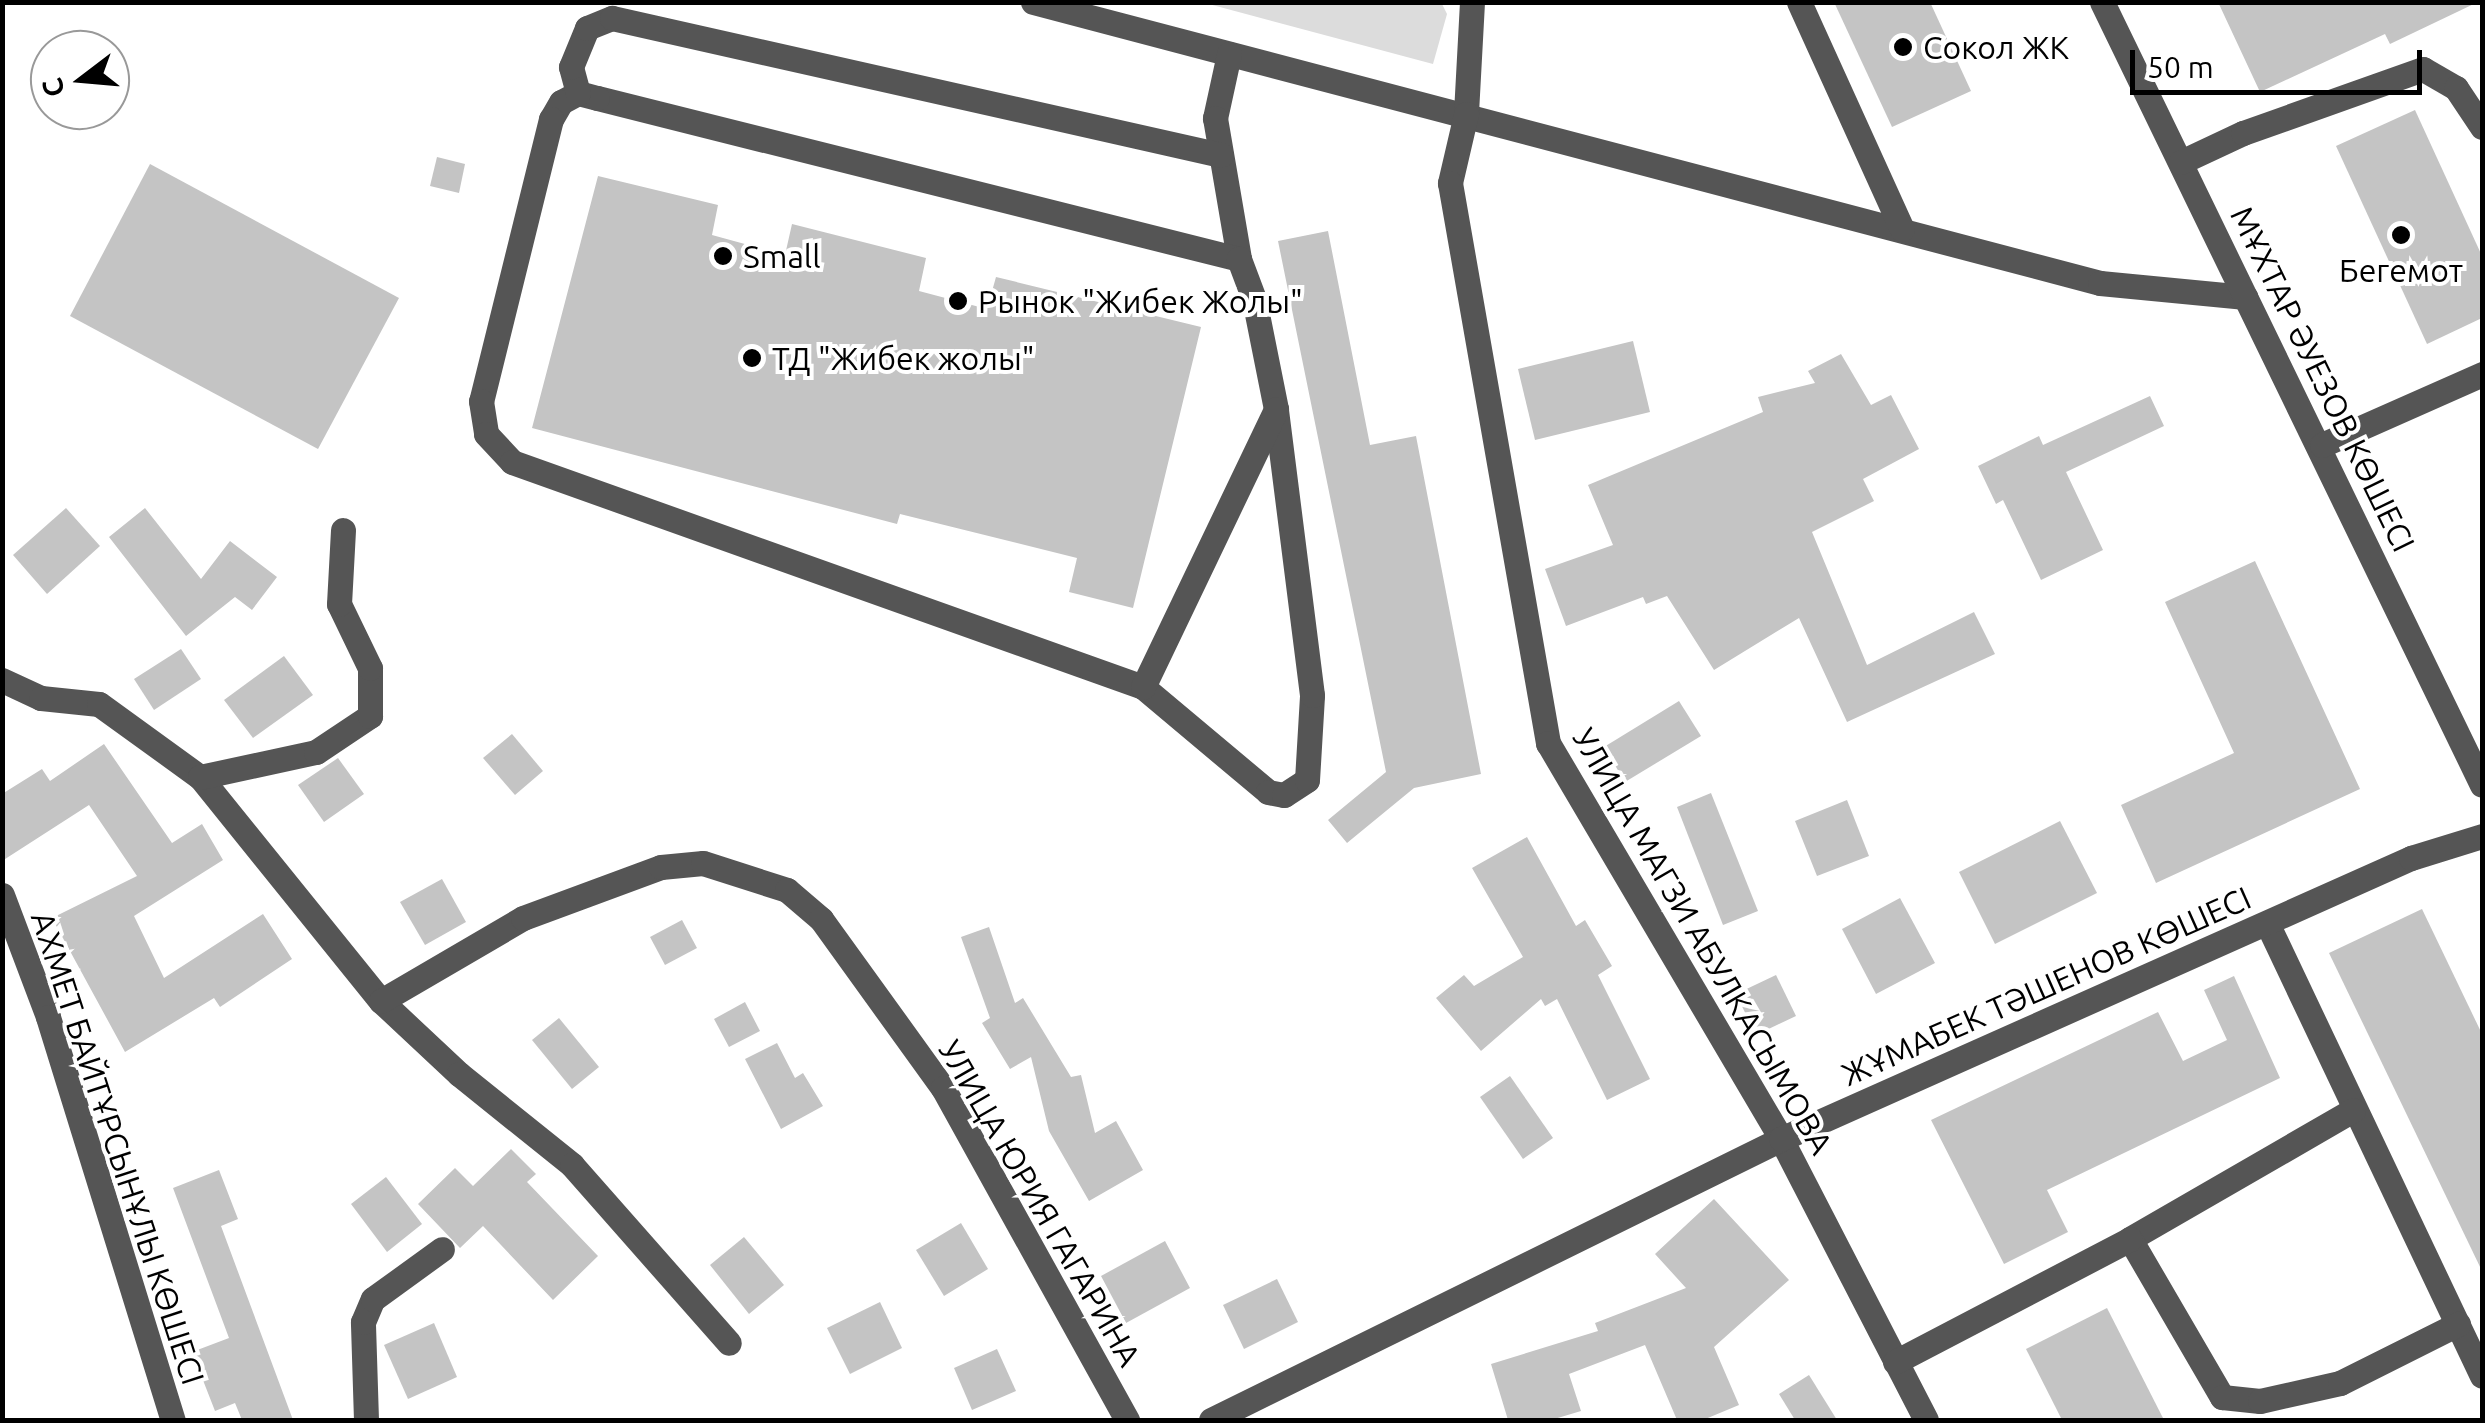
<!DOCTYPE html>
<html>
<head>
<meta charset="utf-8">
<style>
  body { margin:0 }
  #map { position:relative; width:2485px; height:1423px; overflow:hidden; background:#fff; font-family:Ubuntu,sans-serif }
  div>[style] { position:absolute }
  .green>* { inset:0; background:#dcdcdc }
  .building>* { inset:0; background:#c4c4c4 }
  .minor>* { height:25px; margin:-12.5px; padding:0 12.5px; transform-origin:12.5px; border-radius:12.5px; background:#555 }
  .dots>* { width:28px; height:28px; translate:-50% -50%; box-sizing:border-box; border:5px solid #fff; border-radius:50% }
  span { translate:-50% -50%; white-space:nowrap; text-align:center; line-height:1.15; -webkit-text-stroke:8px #fff; paint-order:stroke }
  .poi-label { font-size:32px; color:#000 }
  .left { translate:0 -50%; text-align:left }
  .street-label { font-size:32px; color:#000 }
  .frame { position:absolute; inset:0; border:5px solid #000; pointer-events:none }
  .north { position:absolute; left:30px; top:30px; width:100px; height:100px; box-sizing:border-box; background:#fff; border:2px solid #999; border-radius:50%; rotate:254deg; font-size:28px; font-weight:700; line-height:40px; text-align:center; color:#000 }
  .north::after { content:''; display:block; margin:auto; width:35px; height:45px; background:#000; clip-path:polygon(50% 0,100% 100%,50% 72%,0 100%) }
  .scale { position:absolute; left:2130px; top:50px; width:292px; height:45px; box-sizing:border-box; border:5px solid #000; border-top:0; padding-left:12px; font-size:30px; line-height:35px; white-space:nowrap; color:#000; -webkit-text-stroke:8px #fff; paint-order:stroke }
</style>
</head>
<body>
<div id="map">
  <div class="green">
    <div style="clip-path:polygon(1441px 2px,1447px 14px,1433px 64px,1205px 3px)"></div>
  </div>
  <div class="building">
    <div style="clip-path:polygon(1834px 2px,1930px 2px,1971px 91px,1892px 127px)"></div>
    <div style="clip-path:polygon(2218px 2px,2478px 2px,2390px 44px,2385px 34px,2260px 92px)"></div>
    <div style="clip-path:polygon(2415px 110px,2482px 256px,2482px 318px,2427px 344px,2336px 146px)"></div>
    <div style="clip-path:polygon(437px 157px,465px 164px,459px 193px,430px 186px)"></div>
    <div style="clip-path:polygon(150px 164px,399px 298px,318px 449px,70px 316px)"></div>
    <div style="clip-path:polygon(598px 176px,718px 205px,712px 235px,785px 255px,792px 224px,926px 258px,919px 291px,987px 309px,996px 277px,1201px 327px,1133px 608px,1069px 592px,1077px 558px,900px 514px,897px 524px,532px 428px)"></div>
    <div style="clip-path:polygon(1328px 231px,1370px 445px,1416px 436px,1481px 774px,1414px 788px,1347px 843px,1328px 820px,1386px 772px,1278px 241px)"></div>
    <div style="clip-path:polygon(1633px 341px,1650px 412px,1535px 440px,1518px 369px)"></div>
    <div style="clip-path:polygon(1841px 354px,1871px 405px,1891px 395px,1919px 449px,1863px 479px,1874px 501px,1812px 532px,1867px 665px,1974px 612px,1995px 654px,1847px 722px,1799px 618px,1714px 670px,1667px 596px,1646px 604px,1643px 597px,1566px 626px,1545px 569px,1613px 545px,1588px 485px,1763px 412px,1758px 397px,1815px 383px,1808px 371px)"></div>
    <div style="clip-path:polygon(2150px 396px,2164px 426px,2066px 472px,2103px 550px,2041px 580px,2003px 500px,1996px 504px,1978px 466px,2039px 436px,2043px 445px)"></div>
    <div style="clip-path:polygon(66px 508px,100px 546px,47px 594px,13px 555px)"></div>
    <div style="clip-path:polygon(145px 508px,201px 579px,230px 541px,277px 577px,252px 610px,235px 597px,186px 636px,109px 537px)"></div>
    <div style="clip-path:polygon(2255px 561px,2360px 789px,2156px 883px,2121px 805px,2234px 753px,2165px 602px)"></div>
    <div style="clip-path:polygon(181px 649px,201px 679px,154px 710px,134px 679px)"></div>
    <div style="clip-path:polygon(284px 656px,313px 695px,253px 738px,224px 700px)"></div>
    <div style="clip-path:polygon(1679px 701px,1701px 736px,1625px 782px,1604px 747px)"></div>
    <div style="clip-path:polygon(512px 734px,543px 771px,515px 795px,483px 758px)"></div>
    <div style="clip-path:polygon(104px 744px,172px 843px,202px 824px,223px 860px,134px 916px,164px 978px,263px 914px,292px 959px,220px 1007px,214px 998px,125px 1052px,52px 918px,137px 876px,89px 805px,2px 861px,2px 794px,42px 769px,50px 781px)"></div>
    <div style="clip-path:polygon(338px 758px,364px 794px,324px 822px,298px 785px)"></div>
    <div style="clip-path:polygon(1711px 793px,1758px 911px,1723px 925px,1677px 807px)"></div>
    <div style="clip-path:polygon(1847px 800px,1869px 856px,1817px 876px,1795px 821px)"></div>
    <div style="clip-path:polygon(2060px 821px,2097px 893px,1995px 944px,1959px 872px)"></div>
    <div style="clip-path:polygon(1527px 837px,1576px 926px,1585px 920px,1612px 966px,1598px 975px,1650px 1079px,1607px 1100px,1557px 999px,1545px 1006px,1541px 999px,1481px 1051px,1436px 998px,1464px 975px,1474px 986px,1523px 957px,1472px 868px)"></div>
    <div style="clip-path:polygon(442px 879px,466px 922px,425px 945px,400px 902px)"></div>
    <div style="clip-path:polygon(1900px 898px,1935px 963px,1876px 994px,1842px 929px)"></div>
    <div style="clip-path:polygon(2422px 909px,2482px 1034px,2482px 1271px,2329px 953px)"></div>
    <div style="clip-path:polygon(682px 920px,697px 948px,665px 965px,650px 937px)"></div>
    <div style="clip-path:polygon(989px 927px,1015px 1003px,1023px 998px,1071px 1077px,1081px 1075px,1095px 1133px,1116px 1121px,1143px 1170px,1089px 1201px,1049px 1131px,1031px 1057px,1010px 1069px,982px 1023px,990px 1018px,961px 937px)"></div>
    <div style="clip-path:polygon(1776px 975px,1796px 1016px,1756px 1035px,1736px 994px)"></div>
    <div style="clip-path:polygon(2234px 976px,2280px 1078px,2047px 1190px,2068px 1232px,2004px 1264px,1931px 1120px,2158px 1012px,2183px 1061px,2227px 1040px,2204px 990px)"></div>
    <div style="clip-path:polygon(745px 1002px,760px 1031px,729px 1047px,714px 1019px)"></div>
    <div style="clip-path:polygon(559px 1018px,599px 1067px,572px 1089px,532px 1040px)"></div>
    <div style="clip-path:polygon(777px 1043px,795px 1078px,803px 1073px,823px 1106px,781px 1129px,745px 1059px)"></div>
    <div style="clip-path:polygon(1510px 1076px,1553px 1138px,1523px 1159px,1480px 1097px)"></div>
    <div style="clip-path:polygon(511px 1149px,536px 1174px,527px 1182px,598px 1256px,553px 1300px,483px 1226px,460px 1248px,418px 1204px,455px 1168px,473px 1186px)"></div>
    <div style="clip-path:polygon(219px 1170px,238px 1219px,221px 1226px,293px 1420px,242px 1420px,235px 1403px,215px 1411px,192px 1352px,229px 1338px,173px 1188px)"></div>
    <div style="clip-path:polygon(386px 1177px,422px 1224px,387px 1252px,351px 1204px)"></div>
    <div style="clip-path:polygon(1714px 1199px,1789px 1280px,1714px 1347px,1739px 1405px,1703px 1420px,1677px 1420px,1645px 1345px,1569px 1374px,1581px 1411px,1551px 1420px,1508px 1420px,1491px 1364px,1598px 1331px,1595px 1323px,1686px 1288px,1655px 1254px)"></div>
    <div style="clip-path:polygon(961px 1223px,988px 1269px,944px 1296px,916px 1250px)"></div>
    <div style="clip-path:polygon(744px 1237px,784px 1285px,749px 1314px,710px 1265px)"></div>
    <div style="clip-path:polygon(1165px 1241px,1190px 1288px,1126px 1323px,1101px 1276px)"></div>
    <div style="clip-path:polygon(1277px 1279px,1298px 1322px,1244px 1349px,1223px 1305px)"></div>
    <div style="clip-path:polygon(880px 1302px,902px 1348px,850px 1374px,827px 1328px)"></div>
    <div style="clip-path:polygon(2107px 1308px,2164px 1420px,2062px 1420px,2026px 1349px)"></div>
    <div style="clip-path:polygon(434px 1323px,457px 1377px,408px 1399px,384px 1345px)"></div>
    <div style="clip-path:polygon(997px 1349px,1016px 1391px,972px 1410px,954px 1368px)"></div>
    <div style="clip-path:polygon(1809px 1375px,1837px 1420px,1795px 1420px,1779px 1394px)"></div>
  </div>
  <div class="minor">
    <div style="left:1033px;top:2px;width:1103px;rotate:14.75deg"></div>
    <div style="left:2100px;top:283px;width:146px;rotate:5.5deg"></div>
    <div style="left:1472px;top:2px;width:112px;rotate:93.1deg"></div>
    <div style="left:1466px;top:114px;width:71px;rotate:103.1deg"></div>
    <div style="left:1450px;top:183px;width:569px;rotate:80.07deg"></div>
    <div style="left:1548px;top:743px;width:459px;rotate:59.5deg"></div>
    <div style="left:1781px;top:1139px;width:316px;rotate:62.7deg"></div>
    <div style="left:1799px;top:2px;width:249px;rotate:65.6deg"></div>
    <div style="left:2102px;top:2px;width:870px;rotate:64.11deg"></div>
    <div style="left:1229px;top:54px;width:66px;rotate:102.3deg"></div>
    <div style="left:1215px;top:118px;width:143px;rotate:80.3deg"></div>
    <div style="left:1239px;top:259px;width:662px;rotate:-165.92deg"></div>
    <div style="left:597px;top:98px;width:20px;rotate:-165deg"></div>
    <div style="left:578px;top:93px;width:19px;rotate:152deg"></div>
    <div style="left:561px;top:102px;width:20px;rotate:120deg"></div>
    <div style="left:551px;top:119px;width:291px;rotate:103.9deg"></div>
    <div style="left:481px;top:401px;width:33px;rotate:81deg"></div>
    <div style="left:486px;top:434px;width:38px;rotate:47deg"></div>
    <div style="left:512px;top:462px;width:670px;rotate:19.63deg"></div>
    <div style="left:1143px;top:687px;width:163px;rotate:40deg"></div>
    <div style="left:1268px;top:792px;width:16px;rotate:11deg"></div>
    <div style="left:1284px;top:795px;width:27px;rotate:-33deg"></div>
    <div style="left:1307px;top:780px;width:85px;rotate:-86.6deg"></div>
    <div style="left:1312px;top:695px;width:288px;rotate:-97.2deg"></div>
    <div style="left:1276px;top:409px;width:112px;rotate:-101.3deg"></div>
    <div style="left:1254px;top:299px;width:43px;rotate:-110.6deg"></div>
    <div style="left:578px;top:93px;width:27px;rotate:-105deg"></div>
    <div style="left:571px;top:67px;width:42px;rotate:-67.7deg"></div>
    <div style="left:587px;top:28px;width:27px;rotate:-22deg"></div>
    <div style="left:612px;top:18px;width:624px;rotate:12.68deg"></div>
    <div style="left:2181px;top:162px;width:68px;rotate:-25.1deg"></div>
    <div style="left:2243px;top:133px;width:191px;rotate:-19.6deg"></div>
    <div style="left:2423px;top:69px;width:38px;rotate:30deg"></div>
    <div style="left:2456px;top:88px;width:47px;rotate:56.3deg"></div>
    <div style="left:2322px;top:445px;width:175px;rotate:-23.9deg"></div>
    <div style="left:2px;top:680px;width:43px;rotate:24.8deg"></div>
    <div style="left:41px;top:698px;width:58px;rotate:5.9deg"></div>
    <div style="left:99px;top:704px;width:125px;rotate:35.9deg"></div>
    <div style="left:200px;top:777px;width:288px;rotate:51.1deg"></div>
    <div style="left:381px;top:1001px;width:107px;rotate:43.1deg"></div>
    <div style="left:459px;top:1074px;width:145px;rotate:38.8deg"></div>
    <div style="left:572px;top:1165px;width:237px;rotate:48.6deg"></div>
    <div style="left:1143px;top:687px;width:308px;rotate:-64.4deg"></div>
    <div style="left:200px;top:777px;width:119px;rotate:-12.2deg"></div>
    <div style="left:316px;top:752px;width:65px;rotate:-33.7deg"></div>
    <div style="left:370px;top:716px;width:48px;rotate:-90deg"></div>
    <div style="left:370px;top:668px;width:71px;rotate:-115.8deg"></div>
    <div style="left:339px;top:604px;width:74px;rotate:-86.9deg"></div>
    <div style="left:2px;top:895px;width:130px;rotate:69.3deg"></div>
    <div style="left:48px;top:1017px;width:422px;rotate:72.8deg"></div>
    <div style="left:2267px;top:923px;width:501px;rotate:64.61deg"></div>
    <div style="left:381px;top:1001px;width:164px;rotate:-30.3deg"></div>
    <div style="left:523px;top:918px;width:147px;rotate:-20.3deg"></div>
    <div style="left:661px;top:867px;width:42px;rotate:-5.4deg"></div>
    <div style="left:703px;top:863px;width:88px;rotate:17.8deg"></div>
    <div style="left:787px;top:890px;width:45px;rotate:40.5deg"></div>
    <div style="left:821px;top:919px;width:208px;rotate:54.2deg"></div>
    <div style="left:943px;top:1088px;width:380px;rotate:61deg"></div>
    <div style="left:2353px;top:1110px;width:258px;rotate:150deg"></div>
    <div style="left:2130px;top:1239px;width:183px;rotate:59.8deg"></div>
    <div style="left:2222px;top:1397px;width:38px;rotate:6deg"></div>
    <div style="left:2260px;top:1401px;width:82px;rotate:-12.7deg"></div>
    <div style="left:2340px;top:1383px;width:132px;rotate:-26.6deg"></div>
    <div style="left:1895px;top:1362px;width:265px;rotate:-27.6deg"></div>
    <div style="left:366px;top:1420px;width:98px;rotate:-91.8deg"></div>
    <div style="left:363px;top:1322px;width:25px;rotate:-67deg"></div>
    <div style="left:373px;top:1299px;width:85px;rotate:-35.9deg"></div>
    <div style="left:1211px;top:1420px;width:636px;rotate:-26.24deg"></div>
    <div style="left:1781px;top:1139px;width:690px;rotate:-24.04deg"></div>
    <div style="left:2411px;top:858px;width:74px;rotate:-17.2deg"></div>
  </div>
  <div class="dots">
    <div style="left:1903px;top:47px;background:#000"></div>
    <div style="left:2401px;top:235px;background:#000"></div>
    <div style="left:723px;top:256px;background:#000"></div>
    <div style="left:958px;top:301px;background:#000"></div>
    <div style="left:752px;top:358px;background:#000"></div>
  </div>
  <div class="poi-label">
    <span class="left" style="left:1923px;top:47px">Сокол ЖК</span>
    <span class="left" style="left:743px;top:256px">Small</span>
    <span style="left:2401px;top:270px">Бегемот</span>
    <span class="left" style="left:978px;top:301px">Рынок "Жибек Жолы"</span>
    <span class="left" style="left:772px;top:358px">ТД "Жибек жолы"</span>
  </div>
  <div class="street-label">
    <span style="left:2323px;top:379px;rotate:64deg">МҰХТАР ӘУЕЗОВ КӨШЕСІ</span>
    <span style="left:1703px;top:941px;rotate:60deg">УЛИЦА МАГЗИ АБУЛКАСЫМОВА</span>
    <span style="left:2046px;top:986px;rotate:-24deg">ЖҰМАБЕК ТӘШЕНОВ КӨШЕСІ</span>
    <span style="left:118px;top:1148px;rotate:72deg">АХМЕТ БАЙТҰРСЫНҰЛЫ КӨШЕСІ</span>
    <span style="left:1040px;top:1203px;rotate:60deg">УЛИЦА ЮРИЯ ГАГАРИНА</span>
  </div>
  <div class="frame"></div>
  <div class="north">С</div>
  <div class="scale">50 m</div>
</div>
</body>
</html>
